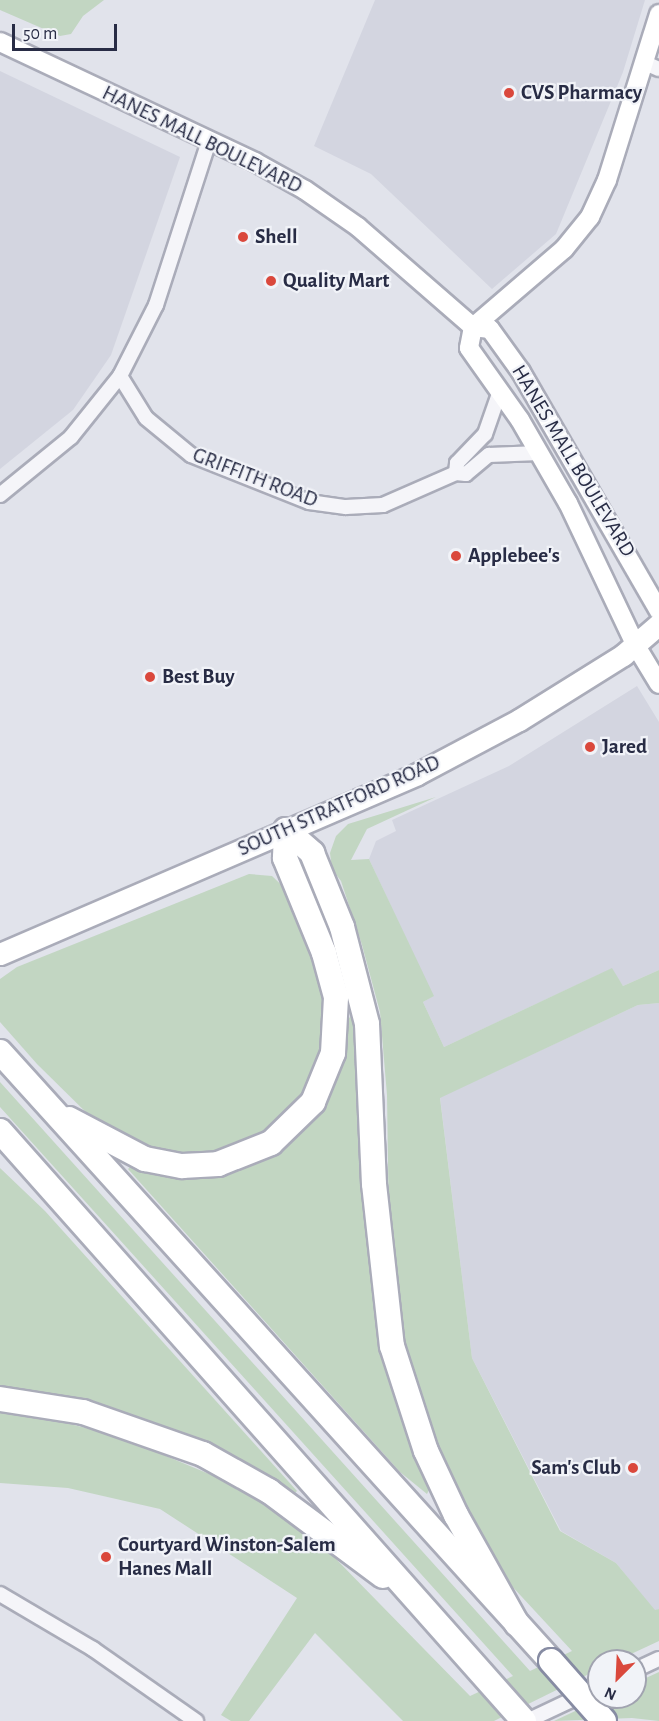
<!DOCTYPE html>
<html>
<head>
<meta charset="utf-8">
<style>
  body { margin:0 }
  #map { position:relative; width:659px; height:1721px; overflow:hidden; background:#e1e3eb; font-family:"Alegreya Sans",sans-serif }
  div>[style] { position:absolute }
  .built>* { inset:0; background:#d3d5e0 }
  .green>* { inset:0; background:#c2d6c2 }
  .roads { filter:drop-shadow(2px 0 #aaacb9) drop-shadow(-2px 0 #aaacb9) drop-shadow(0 2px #aaacb9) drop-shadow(0 -2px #aaacb9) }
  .street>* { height:14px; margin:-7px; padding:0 7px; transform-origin:7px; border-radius:7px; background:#f5f5f9 }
  .secondary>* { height:18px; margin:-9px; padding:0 9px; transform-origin:9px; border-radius:9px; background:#fff }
  .primary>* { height:21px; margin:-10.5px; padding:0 10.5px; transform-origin:10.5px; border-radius:10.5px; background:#fff }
  .highway>* { height:24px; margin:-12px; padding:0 12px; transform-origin:12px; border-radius:12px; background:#fff }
  .bridges { filter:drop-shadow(2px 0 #878ca3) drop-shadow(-2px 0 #878ca3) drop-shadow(0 2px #878ca3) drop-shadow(0 -2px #878ca3) }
  .highway-bridge>* { height:24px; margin:-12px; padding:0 12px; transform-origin:12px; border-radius:12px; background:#fff }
  .dots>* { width:16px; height:16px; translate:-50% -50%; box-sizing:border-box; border:3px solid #f1f3f8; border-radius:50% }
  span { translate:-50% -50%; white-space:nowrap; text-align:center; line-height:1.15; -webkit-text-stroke:4.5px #f1f3f8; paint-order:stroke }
  .poi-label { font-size:21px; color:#282c45; font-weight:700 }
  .left { translate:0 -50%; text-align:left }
  .right { translate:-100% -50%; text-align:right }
  .street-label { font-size:21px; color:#282c45 }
  .north { position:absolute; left:587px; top:1649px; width:60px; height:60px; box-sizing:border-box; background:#f1f3f8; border:2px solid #a1a3b0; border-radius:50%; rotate:204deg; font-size:16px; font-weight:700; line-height:24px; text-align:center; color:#282c45 }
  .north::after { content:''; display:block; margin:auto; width:21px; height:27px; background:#da483c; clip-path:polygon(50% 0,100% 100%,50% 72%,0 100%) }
  .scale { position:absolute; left:12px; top:24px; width:105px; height:27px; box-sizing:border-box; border:3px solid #282c45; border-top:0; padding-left:8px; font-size:18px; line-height:21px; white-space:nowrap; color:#282c45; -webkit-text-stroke:4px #f1f3f8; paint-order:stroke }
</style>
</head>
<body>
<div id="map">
  <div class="built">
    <div style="clip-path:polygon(375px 0,645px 0,623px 72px,556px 234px,492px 289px,371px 174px,314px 146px)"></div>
    <div style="clip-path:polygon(0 71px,180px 157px,111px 355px,73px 410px,0 469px)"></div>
    <div style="clip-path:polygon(637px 686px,659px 722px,659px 970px,623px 986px,611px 969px,444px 1047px,423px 1002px,433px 996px,369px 859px,376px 841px,396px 831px,392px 820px,509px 766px)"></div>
    <div style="clip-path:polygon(659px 1003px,659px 1609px,655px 1611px,616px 1563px,561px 1531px,472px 1358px,440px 1097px,638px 1005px)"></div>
  </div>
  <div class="green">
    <div style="clip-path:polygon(0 0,104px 0,83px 16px,71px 34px,60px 36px,0 10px)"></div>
    <div style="clip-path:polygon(436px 797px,367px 829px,351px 860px,369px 859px,434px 996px,423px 1002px,444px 1047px,612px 968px,623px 986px,659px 970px,659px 1003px,638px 1005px,440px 1098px,472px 1358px,560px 1531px,616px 1563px,655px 1610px,659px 1609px,659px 1641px,616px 1661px,599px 1661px,599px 1669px,494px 1721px,403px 1721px,315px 1633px,249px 1721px,231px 1721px,221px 1715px,297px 1598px,160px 1509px,68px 1488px,0 1483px,0 1413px,70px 1424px,118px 1436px,226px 1481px,297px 1525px,333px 1556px,470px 1696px,513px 1676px,0 1107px,0 1082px,530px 1671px,572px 1651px,509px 1583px,453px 1494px,403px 1349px,389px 1230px,387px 1095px,380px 1012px,362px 945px,341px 881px,332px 869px,330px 853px,336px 836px,348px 824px)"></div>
    <div style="clip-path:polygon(249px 874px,272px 876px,293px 896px,329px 1006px,319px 1077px,286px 1122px,237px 1152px,163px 1157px,105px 1131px,37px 1064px,0 1022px,0 979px,17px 967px)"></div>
    <div style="clip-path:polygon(353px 1015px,362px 1197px,376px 1316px,431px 1486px,427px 1494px,400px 1472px,128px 1169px,134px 1163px,219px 1172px,248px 1165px,279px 1149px,345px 1021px)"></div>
    <div style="clip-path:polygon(0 1168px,45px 1211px,297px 1491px,291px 1497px,62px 1397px,0 1387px)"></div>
    <div style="clip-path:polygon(659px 1672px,659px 1721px,632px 1718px,554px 1721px,605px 1697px,635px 1697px,635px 1683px)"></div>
  </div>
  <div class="roads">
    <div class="street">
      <div style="left:643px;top:62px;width:17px;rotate:24deg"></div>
      <div style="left:120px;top:376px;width:49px;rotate:58.2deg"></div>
      <div style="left:146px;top:418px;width:58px;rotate:39.4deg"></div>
      <div style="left:191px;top:455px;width:127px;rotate:21.7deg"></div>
      <div style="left:309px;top:502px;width:37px;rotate:8deg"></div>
      <div style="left:346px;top:507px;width:37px;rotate:-3deg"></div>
      <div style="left:383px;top:505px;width:80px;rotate:-23.7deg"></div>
      <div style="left:456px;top:473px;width:10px;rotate:6deg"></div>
      <div style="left:466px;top:474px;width:30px;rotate:-40deg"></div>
      <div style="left:489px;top:455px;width:50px;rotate:-2.3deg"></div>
      <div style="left:456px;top:473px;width:10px;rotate:-84deg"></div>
      <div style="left:457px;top:463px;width:40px;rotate:-46deg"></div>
      <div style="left:485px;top:434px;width:46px;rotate:-70.8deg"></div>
      <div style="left:0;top:495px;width:92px;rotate:-39.2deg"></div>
      <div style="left:71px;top:437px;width:78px;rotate:-51.2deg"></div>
      <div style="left:120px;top:376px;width:80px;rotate:-63.1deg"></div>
      <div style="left:156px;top:305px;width:172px;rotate:-72.1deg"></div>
      <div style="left:0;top:1594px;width:108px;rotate:30.6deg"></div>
      <div style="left:93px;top:1649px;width:126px;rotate:35deg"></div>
      <div style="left:635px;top:1670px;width:26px;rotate:-25deg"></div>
      <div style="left:527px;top:1721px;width:80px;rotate:-25.3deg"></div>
    </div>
    <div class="secondary">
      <div style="left:0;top:42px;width:282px;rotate:25.2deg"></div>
      <div style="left:255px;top:162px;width:57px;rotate:29.2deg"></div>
      <div style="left:305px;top:190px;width:65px;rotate:34.9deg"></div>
      <div style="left:358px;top:227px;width:152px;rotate:41deg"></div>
      <div style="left:473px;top:327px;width:17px;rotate:7deg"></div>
      <div style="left:490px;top:329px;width:53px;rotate:54.2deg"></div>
      <div style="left:521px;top:372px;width:276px;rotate:60deg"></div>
      <div style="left:473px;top:327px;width:21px;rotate:101deg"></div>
      <div style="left:469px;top:348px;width:88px;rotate:54.7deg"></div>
      <div style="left:520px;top:420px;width:96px;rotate:60deg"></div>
      <div style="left:568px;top:503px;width:158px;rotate:64.6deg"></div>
      <div style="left:636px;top:646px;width:44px;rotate:58.8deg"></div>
      <div style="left:473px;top:327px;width:120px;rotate:-40.6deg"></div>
      <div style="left:564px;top:249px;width:41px;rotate:-50.9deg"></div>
      <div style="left:590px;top:217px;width:41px;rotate:-65.3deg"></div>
      <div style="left:607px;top:180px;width:174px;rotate:-72.6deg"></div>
    </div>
    <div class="primary">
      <div style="left:0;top:954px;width:454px;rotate:-23.3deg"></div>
      <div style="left:417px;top:774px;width:115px;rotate:-27.9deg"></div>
      <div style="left:519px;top:720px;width:123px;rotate:-32deg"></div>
      <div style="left:623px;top:655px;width:48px;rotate:-40.7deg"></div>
    </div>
    <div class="highway">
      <div style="left:286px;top:830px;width:35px;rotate:41deg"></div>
      <div style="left:312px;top:853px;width:80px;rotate:67.9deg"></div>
      <div style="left:342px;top:927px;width:100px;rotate:75.5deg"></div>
      <div style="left:367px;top:1024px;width:160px;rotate:87.5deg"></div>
      <div style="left:374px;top:1184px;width:163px;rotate:83.7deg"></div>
      <div style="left:392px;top:1346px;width:110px;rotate:72.1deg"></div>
      <div style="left:426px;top:1451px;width:71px;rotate:64.9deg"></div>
      <div style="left:456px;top:1515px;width:125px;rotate:60.8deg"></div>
      <div style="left:0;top:1052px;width:821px;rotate:47.86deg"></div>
      <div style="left:69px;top:1119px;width:86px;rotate:27.8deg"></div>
      <div style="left:145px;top:1159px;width:38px;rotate:11deg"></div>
      <div style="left:182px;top:1166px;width:36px;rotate:-3deg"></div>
      <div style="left:218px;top:1164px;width:57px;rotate:-21.6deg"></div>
      <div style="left:271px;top:1143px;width:59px;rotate:-44.3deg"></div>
      <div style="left:313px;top:1102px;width:53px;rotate:-67.8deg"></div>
      <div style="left:333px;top:1053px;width:56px;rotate:-86.9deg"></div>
      <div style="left:336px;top:997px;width:46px;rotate:-105.3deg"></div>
      <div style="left:324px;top:953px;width:103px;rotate:-112.3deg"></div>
      <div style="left:285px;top:858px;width:28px;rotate:-88deg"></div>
      <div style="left:0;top:1131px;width:789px;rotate:48.39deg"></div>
      <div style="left:0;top:1399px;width:84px;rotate:8.9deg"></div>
      <div style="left:83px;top:1412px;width:127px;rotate:19.3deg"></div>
      <div style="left:203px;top:1454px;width:76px;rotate:29.3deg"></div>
      <div style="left:269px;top:1491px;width:142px;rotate:36.7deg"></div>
    </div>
  </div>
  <div class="bridges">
    <div class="highway-bridge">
      <div style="left:551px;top:1661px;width:80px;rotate:48.5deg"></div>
    </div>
  </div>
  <div class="dots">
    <div style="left:509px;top:93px;background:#da483c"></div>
    <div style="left:243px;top:237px;background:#da483c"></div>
    <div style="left:271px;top:281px;background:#da483c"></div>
    <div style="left:456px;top:556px;background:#da483c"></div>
    <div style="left:150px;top:677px;background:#da483c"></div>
    <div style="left:590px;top:747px;background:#da483c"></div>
    <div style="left:633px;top:1468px;background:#da483c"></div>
    <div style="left:106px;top:1557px;background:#da483c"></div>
  </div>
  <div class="poi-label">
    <span class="left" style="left:521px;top:93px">CVS Pharmacy</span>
    <span class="left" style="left:255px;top:237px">Shell</span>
    <span class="left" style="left:283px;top:281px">Quality Mart</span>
    <span class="left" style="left:468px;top:556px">Applebee's</span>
    <span class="left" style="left:162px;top:677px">Best Buy</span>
    <span class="left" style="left:602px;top:747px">Jared</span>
    <span class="right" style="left:621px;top:1468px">Sam's Club</span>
    <span class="left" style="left:118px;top:1557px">Courtyard Winston-Salem<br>Hanes Mall</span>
  </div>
  <div class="street-label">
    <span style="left:202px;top:140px;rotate:26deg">HANES MALL BOULEVARD</span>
    <span style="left:573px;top:461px;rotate:59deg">HANES MALL BOULEVARD</span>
    <span style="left:255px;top:478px;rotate:21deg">GRIFFITH ROAD</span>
    <span style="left:339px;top:806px;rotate:-24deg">SOUTH STRATFORD ROAD</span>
  </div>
  <div class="north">N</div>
  <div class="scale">50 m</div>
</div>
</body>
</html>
